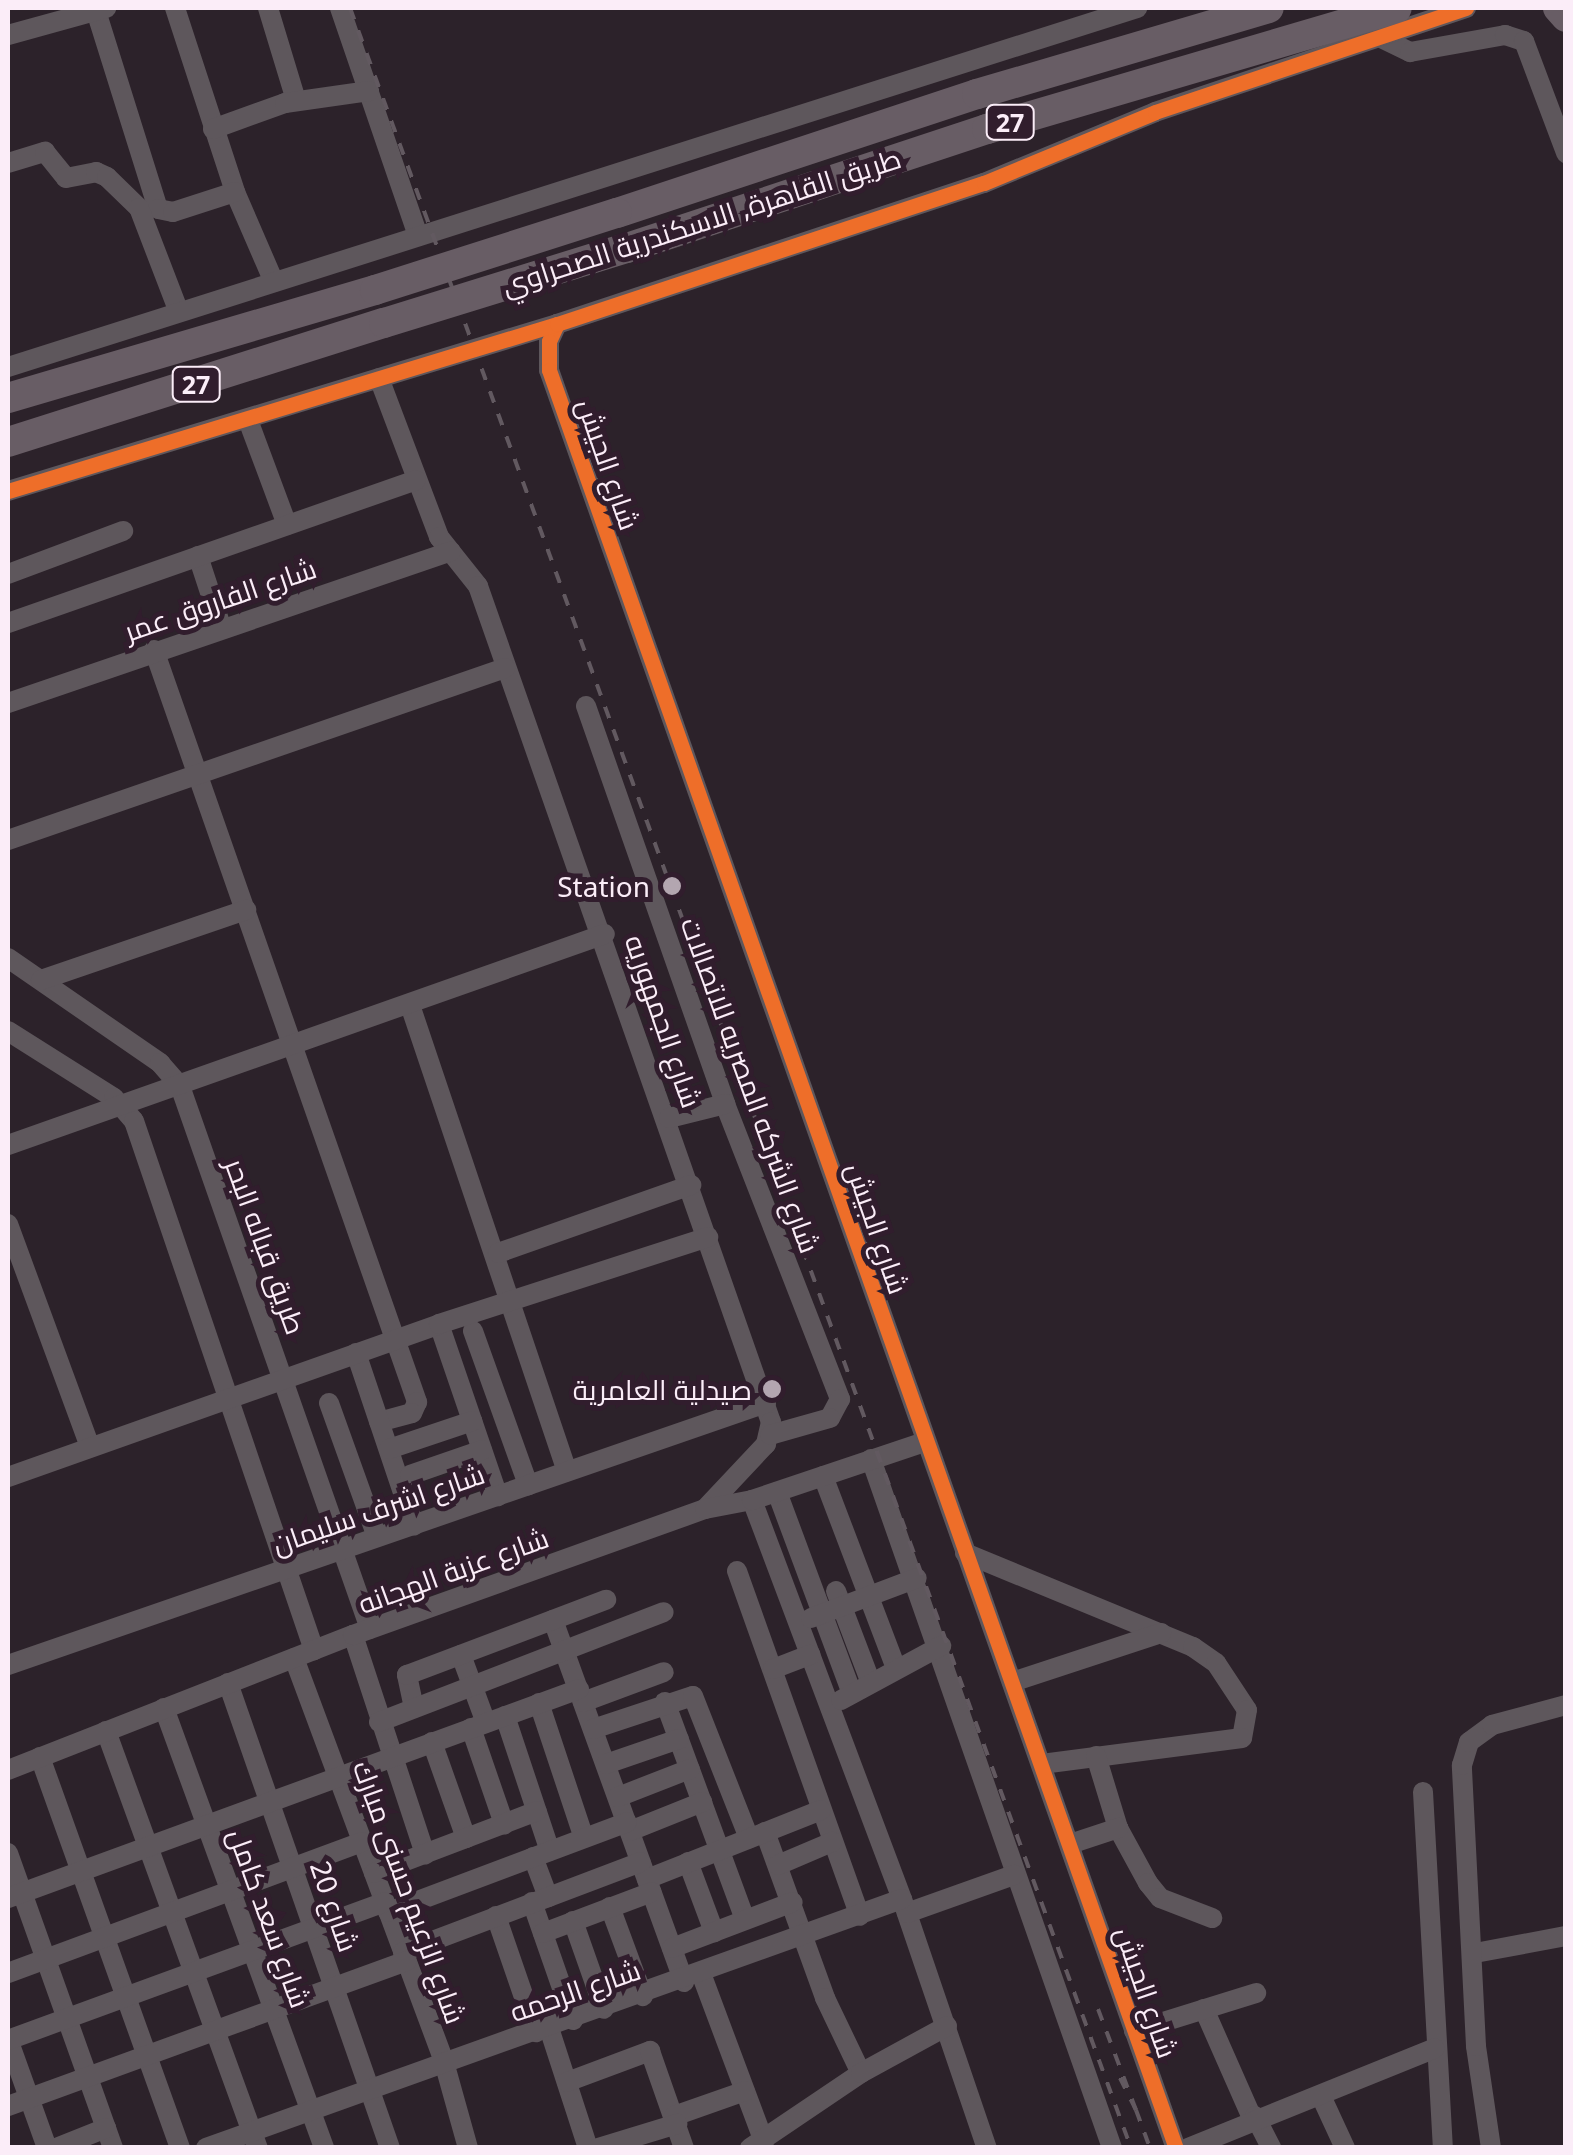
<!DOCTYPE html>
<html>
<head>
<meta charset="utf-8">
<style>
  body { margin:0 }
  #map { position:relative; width:1573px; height:2155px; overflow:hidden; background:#2c222a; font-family:"Noto Sans",Cairo,sans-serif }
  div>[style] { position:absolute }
  .minor>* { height:20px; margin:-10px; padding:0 10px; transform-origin:10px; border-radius:10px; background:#5e575c }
  .highway>* { height:30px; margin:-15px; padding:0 15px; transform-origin:15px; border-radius:15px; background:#685d65 }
  .rail>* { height:4px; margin-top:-2px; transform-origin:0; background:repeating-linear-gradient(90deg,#625960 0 12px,transparent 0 24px) }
  .highway-bridge>* { height:30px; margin:-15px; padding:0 15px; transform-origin:15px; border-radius:15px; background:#685d65 }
  .cycleway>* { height:15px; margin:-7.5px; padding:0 7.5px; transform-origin:7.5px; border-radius:7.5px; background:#ee6e29 }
  .dots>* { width:28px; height:28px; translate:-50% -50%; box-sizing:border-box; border:5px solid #311d2d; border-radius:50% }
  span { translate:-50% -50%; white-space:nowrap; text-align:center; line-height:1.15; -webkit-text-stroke:10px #311d2d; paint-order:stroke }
  .shield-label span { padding:2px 8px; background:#311d2d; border:2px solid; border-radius:8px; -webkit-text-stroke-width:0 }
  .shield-label { font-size:25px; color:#fbedf8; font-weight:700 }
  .street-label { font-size:28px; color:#fbedf8 }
  .poi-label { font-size:28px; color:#fbedf8 }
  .right { translate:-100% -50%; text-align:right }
  .frame { position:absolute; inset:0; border:10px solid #fbedf8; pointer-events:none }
</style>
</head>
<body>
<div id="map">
  <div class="minor">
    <div style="left:175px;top:8px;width:194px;rotate:71.9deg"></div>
    <div style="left:235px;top:192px;width:98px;rotate:66.6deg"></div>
    <div style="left:268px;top:8px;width:96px;rotate:73.1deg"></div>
    <div style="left:340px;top:8px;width:241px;rotate:71.1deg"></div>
    <div style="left:96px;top:11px;width:207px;rotate:72.6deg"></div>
    <div style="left:158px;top:209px;width:15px;rotate:11deg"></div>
    <div style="left:173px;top:212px;width:65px;rotate:-17.9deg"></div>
    <div style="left:8px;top:35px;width:102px;rotate:-15.4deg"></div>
    <div style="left:1375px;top:35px;width:39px;rotate:26deg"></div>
    <div style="left:1410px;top:52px;width:97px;rotate:-10.1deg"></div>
    <div style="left:1505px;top:35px;width:20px;rotate:18deg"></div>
    <div style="left:1524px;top:41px;width:120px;rotate:69.4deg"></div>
    <div style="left:213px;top:129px;width:77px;rotate:-19.9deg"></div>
    <div style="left:285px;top:103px;width:85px;rotate:-8.1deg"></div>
    <div style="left:8px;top:163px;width:39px;rotate:-17deg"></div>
    <div style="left:45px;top:152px;width:33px;rotate:51deg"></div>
    <div style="left:66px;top:178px;width:31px;rotate:-11deg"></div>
    <div style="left:96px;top:172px;width:12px;rotate:24deg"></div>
    <div style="left:107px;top:177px;width:45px;rotate:44.1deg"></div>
    <div style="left:139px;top:208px;width:111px;rotate:69deg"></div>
    <div style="left:557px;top:324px;width:19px;rotate:115deg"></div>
    <div style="left:549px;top:341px;width:29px;rotate:90deg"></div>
    <div style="left:549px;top:370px;width:1885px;rotate:70.58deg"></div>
    <div style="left:8px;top:367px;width:1185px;rotate:-17.64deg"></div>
    <div style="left:379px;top:378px;width:170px;rotate:69.3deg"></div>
    <div style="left:439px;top:537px;width:63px;rotate:51.5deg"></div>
    <div style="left:478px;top:586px;width:886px;rotate:70.69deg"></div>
    <div style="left:771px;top:1422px;width:23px;rotate:103deg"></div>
    <div style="left:766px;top:1444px;width:89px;rotate:133.2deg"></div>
    <div style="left:248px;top:420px;width:112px;rotate:69.6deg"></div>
    <div style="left:8px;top:491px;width:574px;rotate:-16.92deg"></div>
    <div style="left:557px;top:324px;width:450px;rotate:-18.3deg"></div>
    <div style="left:984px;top:183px;width:185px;rotate:-22.5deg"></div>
    <div style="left:1155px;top:112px;width:328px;rotate:-18.5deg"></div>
    <div style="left:198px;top:556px;width:74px;rotate:71.8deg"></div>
    <div style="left:8px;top:574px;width:123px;rotate:-20.5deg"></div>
    <div style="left:8px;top:623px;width:432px;rotate:-19.3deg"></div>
    <div style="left:154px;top:650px;width:797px;rotate:70.72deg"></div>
    <div style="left:417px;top:1402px;width:12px;rotate:114deg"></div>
    <div style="left:412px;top:1413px;width:34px;rotate:165deg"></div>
    <div style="left:8px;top:703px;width:468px;rotate:-18.9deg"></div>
    <div style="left:586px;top:706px;width:422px;rotate:70.7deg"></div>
    <div style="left:725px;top:1104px;width:317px;rotate:68.7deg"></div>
    <div style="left:840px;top:1399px;width:21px;rotate:118deg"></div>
    <div style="left:830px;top:1418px;width:62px;rotate:164.2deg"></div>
    <div style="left:8px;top:840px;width:526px;rotate:-19.09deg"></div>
    <div style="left:8px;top:958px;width:185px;rotate:34.6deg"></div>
    <div style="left:160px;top:1063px;width:30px;rotate:49deg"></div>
    <div style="left:180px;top:1086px;width:575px;rotate:70.71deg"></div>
    <div style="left:41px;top:980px;width:217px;rotate:-18.9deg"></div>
    <div style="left:410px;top:1005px;width:492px;rotate:71.4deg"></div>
    <div style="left:8px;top:1031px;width:125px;rotate:32.3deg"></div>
    <div style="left:114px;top:1098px;width:30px;rotate:49deg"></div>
    <div style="left:134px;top:1121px;width:559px;rotate:71.21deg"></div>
    <div style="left:669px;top:1118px;width:58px;rotate:-14deg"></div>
    <div style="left:8px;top:1145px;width:633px;rotate:-19.47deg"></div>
    <div style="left:8px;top:1224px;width:238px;rotate:69.8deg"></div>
    <div style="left:498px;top:1253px;width:205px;rotate:-19.4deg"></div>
    <div style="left:439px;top:1324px;width:182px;rotate:71.1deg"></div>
    <div style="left:473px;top:1331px;width:164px;rotate:70.3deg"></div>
    <div style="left:356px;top:1353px;width:182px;rotate:71.4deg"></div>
    <div style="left:329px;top:1403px;width:142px;rotate:70.3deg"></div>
    <div style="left:389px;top:1449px;width:88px;rotate:-18.6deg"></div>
    <div style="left:871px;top:1459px;width:730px;rotate:70.72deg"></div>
    <div style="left:410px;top:1475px;width:76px;rotate:-19.1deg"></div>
    <div style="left:823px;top:1476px;width:205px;rotate:69.2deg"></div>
    <div style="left:8px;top:1477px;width:457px;rotate:-19.5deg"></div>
    <div style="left:439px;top:1324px;width:283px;rotate:-17.9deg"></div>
    <div style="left:777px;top:1492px;width:215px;rotate:69.6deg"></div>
    <div style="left:752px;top:1500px;width:426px;rotate:69.4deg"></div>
    <div style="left:902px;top:1899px;width:263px;rotate:71.2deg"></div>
    <div style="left:965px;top:1553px;width:247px;rotate:22.4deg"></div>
    <div style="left:1193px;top:1647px;width:28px;rotate:35deg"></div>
    <div style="left:1216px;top:1663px;width:56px;rotate:56.6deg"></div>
    <div style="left:1247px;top:1710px;width:28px;rotate:100deg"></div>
    <div style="left:1242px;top:1738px;width:202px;rotate:172.6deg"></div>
    <div style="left:737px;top:1571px;width:366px;rotate:70.4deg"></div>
    <div style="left:836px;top:1591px;width:98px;rotate:69.2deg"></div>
    <div style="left:811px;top:1618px;width:113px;rotate:-20.7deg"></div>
    <div style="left:553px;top:1620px;width:385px;rotate:70.1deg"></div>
    <div style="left:353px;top:1635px;width:231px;rotate:71.8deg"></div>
    <div style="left:461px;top:1655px;width:72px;rotate:69.8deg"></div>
    <div style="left:294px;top:1658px;width:431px;rotate:69.6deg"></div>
    <div style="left:444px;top:2062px;width:89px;rotate:74.4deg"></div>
    <div style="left:8px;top:1665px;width:802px;rotate:-19.07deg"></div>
    <div style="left:773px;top:1669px;width:40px;rotate:-21deg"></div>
    <div style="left:1012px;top:1682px;width:157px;rotate:-18.2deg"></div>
    <div style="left:228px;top:1683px;width:492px;rotate:70.8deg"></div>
    <div style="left:841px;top:1700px;width:114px;rotate:-28.4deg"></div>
    <div style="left:583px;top:1702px;width:86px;rotate:-20.3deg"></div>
    <div style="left:665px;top:1702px;width:232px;rotate:69.8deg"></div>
    <div style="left:539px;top:1703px;width:142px;rotate:71.6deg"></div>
    <div style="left:164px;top:1708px;width:468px;rotate:70deg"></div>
    <div style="left:414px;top:1708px;width:34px;rotate:-102deg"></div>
    <div style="left:407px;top:1675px;width:213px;rotate:-20.7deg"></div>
    <div style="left:505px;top:1716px;width:142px;rotate:71.6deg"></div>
    <div style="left:379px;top:1722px;width:305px;rotate:-21.1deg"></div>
    <div style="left:471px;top:1728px;width:102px;rotate:71deg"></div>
    <div style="left:593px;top:1729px;width:105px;rotate:-18.3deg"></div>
    <div style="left:693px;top:1696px;width:153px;rotate:68.5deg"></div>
    <div style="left:106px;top:1731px;width:444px;rotate:70deg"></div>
    <div style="left:432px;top:1742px;width:102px;rotate:70.5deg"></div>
    <div style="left:1096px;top:1756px;width:75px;rotate:73deg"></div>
    <div style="left:1118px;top:1828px;width:63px;rotate:61.4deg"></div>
    <div style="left:1148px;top:1883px;width:19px;rotate:51deg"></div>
    <div style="left:1160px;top:1898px;width:56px;rotate:21deg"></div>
    <div style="left:40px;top:1757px;width:415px;rotate:70.3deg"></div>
    <div style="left:606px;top:1764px;width:77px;rotate:-18.9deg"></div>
    <div style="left:8px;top:1770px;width:370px;rotate:-21.4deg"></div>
    <div style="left:353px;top:1635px;width:374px;rotate:-19.7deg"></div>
    <div style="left:705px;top:1509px;width:48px;rotate:-10.8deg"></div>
    <div style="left:752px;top:1500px;width:182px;rotate:-18.6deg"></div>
    <div style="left:1423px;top:1792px;width:357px;rotate:86.8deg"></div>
    <div style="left:618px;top:1797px;width:77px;rotate:-21.3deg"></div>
    <div style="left:630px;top:1831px;width:78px;rotate:-21.9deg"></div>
    <div style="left:765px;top:1832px;width:177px;rotate:70.1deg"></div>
    <div style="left:825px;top:1998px;width:83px;rotate:64.4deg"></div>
    <div style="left:1070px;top:1844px;width:51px;rotate:-18.4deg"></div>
    <div style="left:8px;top:1853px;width:313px;rotate:70.4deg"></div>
    <div style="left:533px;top:1857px;width:43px;rotate:69.4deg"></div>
    <div style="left:688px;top:1862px;width:75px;rotate:69.6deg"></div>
    <div style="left:778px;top:1865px;width:59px;rotate:-23.1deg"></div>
    <div style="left:374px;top:1873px;width:174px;rotate:-20.8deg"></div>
    <div style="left:647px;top:1879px;width:187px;rotate:-21.6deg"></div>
    <div style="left:8px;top:1898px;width:608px;rotate:-20.1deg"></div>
    <div style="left:532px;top:1902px;width:125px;rotate:70.8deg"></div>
    <div style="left:610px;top:1907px;width:95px;rotate:69.7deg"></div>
    <div style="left:388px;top:1912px;width:255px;rotate:-20.6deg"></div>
    <div style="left:907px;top:1913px;width:114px;rotate:-19.6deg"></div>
    <div style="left:496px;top:1916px;width:123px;rotate:71deg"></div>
    <div style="left:573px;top:1921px;width:93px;rotate:70.6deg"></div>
    <div style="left:543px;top:1933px;width:116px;rotate:-20.6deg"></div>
    <div style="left:672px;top:1948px;width:129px;rotate:-20.8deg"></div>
    <div style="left:403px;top:1952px;width:254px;rotate:-20.7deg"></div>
    <div style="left:1475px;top:1953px;width:93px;rotate:-10.6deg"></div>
    <div style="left:8px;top:1973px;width:377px;rotate:-20.3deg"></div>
    <div style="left:702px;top:1976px;width:177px;rotate:69.5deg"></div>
    <div style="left:1204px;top:2009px;width:119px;rotate:66.2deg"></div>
    <div style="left:549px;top:2028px;width:126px;rotate:72deg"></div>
    <div style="left:1134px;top:2031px;width:128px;rotate:-17.3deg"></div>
    <div style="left:8px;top:2039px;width:116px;rotate:70.3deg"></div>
    <div style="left:8px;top:2040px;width:401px;rotate:-20.1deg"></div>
    <div style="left:567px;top:2082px;width:89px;rotate:-20.5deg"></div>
    <div style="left:650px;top:2051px;width:103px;rotate:70.7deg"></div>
    <div style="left:1321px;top:2096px;width:57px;rotate:65.2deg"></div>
    <div style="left:8px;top:2106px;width:424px;rotate:-20deg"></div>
    <div style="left:674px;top:2116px;width:75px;rotate:-19.4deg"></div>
    <div style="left:1255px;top:2116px;width:36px;rotate:63deg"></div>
    <div style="left:56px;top:2148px;width:54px;rotate:-21.8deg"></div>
    <div style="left:206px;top:2148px;width:739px;rotate:-19.69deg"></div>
    <div style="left:598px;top:2148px;width:83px;rotate:-16.9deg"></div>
    <div style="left:750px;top:2148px;width:134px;rotate:-34deg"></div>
    <div style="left:861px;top:2073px;width:98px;rotate:-28.7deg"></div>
    <div style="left:1188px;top:2148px;width:266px;rotate:-22deg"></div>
    <div style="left:1491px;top:2148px;width:103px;rotate:-98.4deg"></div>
    <div style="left:1476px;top:2046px;width:281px;rotate:-92.9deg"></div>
    <div style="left:1462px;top:1765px;width:24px;rotate:-73deg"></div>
    <div style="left:1469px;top:1742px;width:29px;rotate:-36deg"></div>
    <div style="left:1492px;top:1725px;width:77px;rotate:-15.1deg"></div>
  </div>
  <div class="highway">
    <div style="left:1558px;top:8px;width:12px;rotate:48deg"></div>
    <div style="left:617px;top:213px;width:379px;rotate:-18.3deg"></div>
    <div style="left:977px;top:94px;width:304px;rotate:-16.4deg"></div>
    <div style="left:627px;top:248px;width:379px;rotate:-18.3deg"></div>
    <div style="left:987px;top:129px;width:427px;rotate:-16.4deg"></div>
    <div style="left:8px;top:398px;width:383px;rotate:-16.4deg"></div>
    <div style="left:8px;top:442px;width:394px;rotate:-17.6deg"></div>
  </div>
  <div class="rail">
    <div style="left:350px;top:8px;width:2278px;rotate:69.95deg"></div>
    <div style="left:1098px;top:2009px;width:108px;rotate:69.4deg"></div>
    <div style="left:1136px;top:2110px;width:47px;rotate:-116.6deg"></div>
    <div style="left:1136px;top:2110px;width:40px;rotate:69.8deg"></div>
  </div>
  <div class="highway-bridge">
    <div style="left:375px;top:290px;width:254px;rotate:-17.7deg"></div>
    <div style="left:384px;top:323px;width:254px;rotate:-17.2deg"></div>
  </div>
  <div class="cycleway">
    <div style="left:557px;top:324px;width:19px;rotate:115deg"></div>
    <div style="left:549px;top:341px;width:29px;rotate:90deg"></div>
    <div style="left:549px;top:370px;width:1885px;rotate:70.58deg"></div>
    <div style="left:8px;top:491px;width:574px;rotate:-16.92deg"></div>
    <div style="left:557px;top:324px;width:450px;rotate:-18.3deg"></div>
    <div style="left:984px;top:183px;width:185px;rotate:-22.5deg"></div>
    <div style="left:1155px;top:112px;width:328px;rotate:-18.5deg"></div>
  </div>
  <div class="dots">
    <div style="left:672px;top:886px;background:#b3a6b0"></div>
    <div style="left:772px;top:1389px;background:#b3a6b0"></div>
  </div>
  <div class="shield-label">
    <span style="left:1010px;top:122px">27</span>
    <span style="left:196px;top:384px">27</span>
  </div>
  <div class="street-label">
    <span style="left:701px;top:221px;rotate:-18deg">طريق القاهرة, الاسكندرية الصحراوي</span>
    <span style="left:609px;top:464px;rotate:71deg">شارع الجيش</span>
    <span style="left:220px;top:599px;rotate:-19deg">شارع الفاروق عمر</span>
    <span style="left:664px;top:1021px;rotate:71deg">شارع الجمهوريه</span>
    <span style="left:751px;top:1085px;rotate:70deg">شارع الشركه المصريه للاتصالات</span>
    <span style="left:878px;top:1228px;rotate:71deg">شارع الجيش</span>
    <span style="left:266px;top:1246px;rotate:70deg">طريق قباله البحر</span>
    <span style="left:378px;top:1508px;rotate:-19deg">شارع اشرف سليمان</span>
    <span style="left:453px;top:1570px;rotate:-20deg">شارع عزبة الهجانه</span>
    <span style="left:410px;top:1892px;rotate:70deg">شارع الزعيم حسنى مبارك</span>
    <span style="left:335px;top:1906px;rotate:71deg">شارع 20</span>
    <span style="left:270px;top:1918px;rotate:70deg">شارع سعد كامل</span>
    <span style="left:575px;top:1990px;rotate:-19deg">شارع الرحمه</span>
    <span style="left:1147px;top:1992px;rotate:71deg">شارع الجيش</span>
  </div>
  <div class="poi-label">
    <span class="right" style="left:650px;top:886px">Station</span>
    <span class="right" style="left:752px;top:1389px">صيدلية العامرية</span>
  </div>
  <div class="frame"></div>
</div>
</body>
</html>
